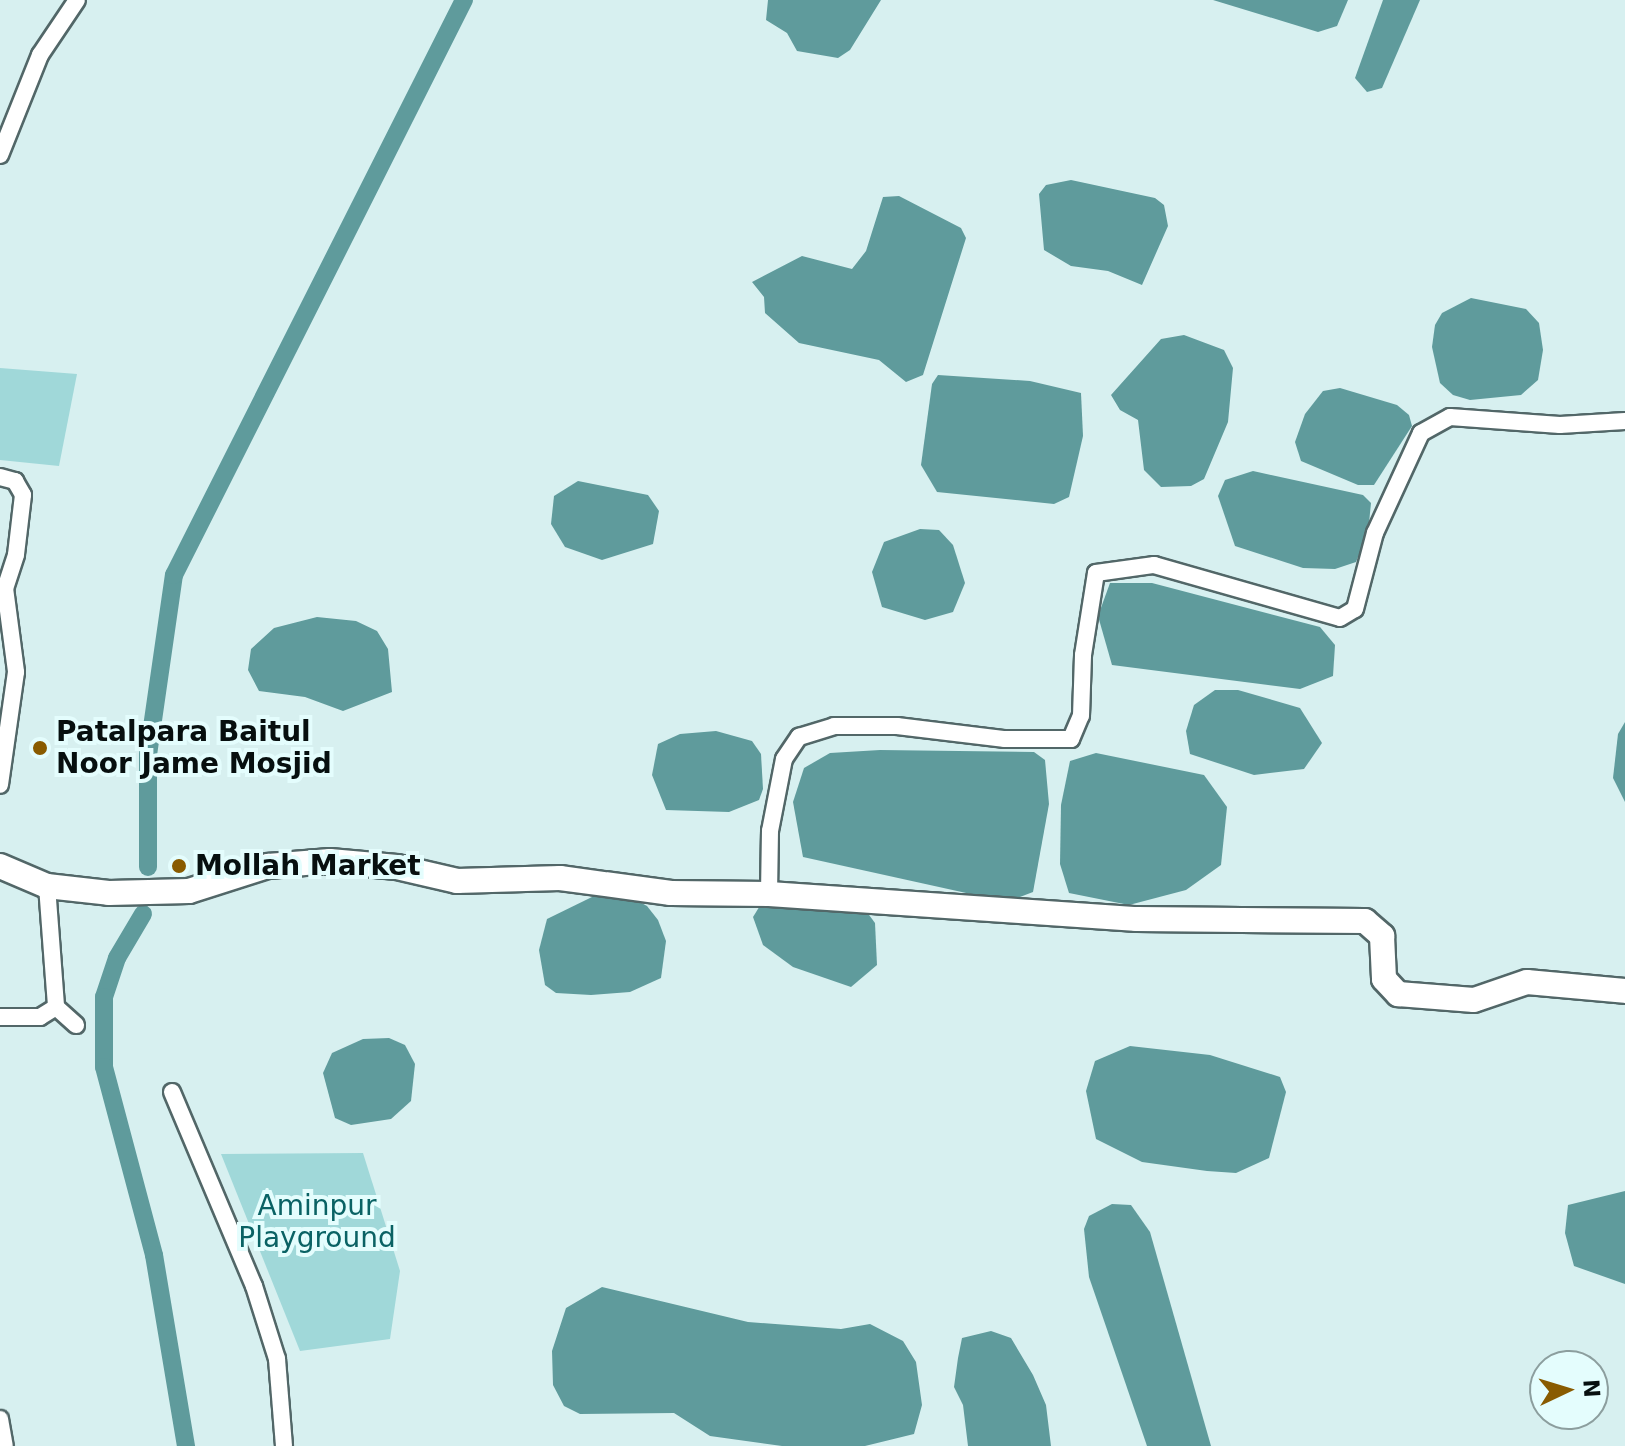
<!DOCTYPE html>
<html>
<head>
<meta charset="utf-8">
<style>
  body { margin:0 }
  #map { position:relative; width:1625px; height:1446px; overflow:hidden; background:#d7f0f0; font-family:"DejaVu Sans",sans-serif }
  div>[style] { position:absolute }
  .green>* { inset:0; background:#a0d8d9 }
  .water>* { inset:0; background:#5f9b9c }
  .canal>* { height:18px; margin:-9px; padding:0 9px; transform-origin:9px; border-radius:9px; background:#5f9b9c }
  .roads { filter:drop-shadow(2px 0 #526768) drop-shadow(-2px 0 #526768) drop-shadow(0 2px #526768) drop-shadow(0 -2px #526768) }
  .street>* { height:16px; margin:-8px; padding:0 8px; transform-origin:8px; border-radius:8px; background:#fff }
  .secondary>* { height:24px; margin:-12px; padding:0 12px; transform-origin:12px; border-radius:12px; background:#fff }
  .dots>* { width:22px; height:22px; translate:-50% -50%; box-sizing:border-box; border:4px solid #e4fdfd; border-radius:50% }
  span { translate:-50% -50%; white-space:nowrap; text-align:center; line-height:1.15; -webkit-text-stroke:8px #e4fdfd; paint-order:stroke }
  .poi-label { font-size:28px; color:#070f0f; font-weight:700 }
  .left { translate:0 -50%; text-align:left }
  .park-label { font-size:28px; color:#0a6264 }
  .north { position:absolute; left:1529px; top:1350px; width:80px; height:80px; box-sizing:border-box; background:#e4fdfd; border:2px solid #8c9e9e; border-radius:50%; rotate:86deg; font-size:22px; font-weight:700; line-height:32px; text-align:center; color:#070f0f }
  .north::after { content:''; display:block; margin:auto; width:28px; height:36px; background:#895b00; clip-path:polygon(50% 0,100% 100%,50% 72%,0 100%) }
</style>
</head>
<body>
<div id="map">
  <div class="green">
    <div style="clip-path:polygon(0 368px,77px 374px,59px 466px,0 460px)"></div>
    <div style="clip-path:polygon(363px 1153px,400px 1271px,390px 1339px,300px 1351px,221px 1154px)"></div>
  </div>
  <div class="water">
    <div style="clip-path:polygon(768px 0,881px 0,850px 50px,838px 58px,797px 51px,787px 33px,766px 20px)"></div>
    <div style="clip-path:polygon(1213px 0,1348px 0,1337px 26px,1318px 32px)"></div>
    <div style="clip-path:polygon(1383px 0,1420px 0,1382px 88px,1367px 92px,1355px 78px)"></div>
    <div style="clip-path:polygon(1071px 180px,1155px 198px,1164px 205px,1168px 226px,1142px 285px,1108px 271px,1071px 266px,1044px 250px,1039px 194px,1046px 185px)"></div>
    <div style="clip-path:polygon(899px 196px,961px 228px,966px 238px,923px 375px,906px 382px,879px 360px,799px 343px,765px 313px,764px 297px,752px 282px,802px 256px,852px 269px,866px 251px,883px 197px)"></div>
    <div style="clip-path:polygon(1471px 298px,1526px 309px,1539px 323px,1543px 350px,1538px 380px,1521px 395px,1470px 400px,1453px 395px,1440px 383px,1432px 347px,1435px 325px,1442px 313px)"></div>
    <div style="clip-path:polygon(1184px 335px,1224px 350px,1233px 368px,1228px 422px,1204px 479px,1191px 486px,1161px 487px,1144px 470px,1138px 420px,1120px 410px,1111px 395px,1161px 339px)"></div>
    <div style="clip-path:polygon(938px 375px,1030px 381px,1081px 393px,1083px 436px,1069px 497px,1054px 504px,937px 492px,921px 465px,932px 384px)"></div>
    <div style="clip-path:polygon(1340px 388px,1397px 405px,1409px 415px,1412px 426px,1374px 485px,1358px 485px,1301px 461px,1295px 442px,1305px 414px,1323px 391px)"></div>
    <div style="clip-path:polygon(1253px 471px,1363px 495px,1371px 503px,1368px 533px,1356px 562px,1335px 569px,1303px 568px,1235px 546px,1218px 496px,1225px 480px)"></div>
    <div style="clip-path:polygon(578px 481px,648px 495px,659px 511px,653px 544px,602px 560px,565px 547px,551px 524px,554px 496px)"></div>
    <div style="clip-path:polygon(920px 529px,939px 530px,953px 545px,965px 583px,953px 612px,925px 620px,882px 607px,872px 572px,884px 542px)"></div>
    <div style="clip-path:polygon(1110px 583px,1152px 583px,1320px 627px,1335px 645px,1333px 676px,1300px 689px,1112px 665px,1098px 616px)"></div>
    <div style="clip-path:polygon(317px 617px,356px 621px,377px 631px,388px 649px,392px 692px,343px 711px,305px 697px,259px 691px,248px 670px,251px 649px,274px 628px)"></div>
    <div style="clip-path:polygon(1215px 690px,1238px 690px,1300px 708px,1322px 743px,1304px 769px,1254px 775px,1190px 754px,1186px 731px,1194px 705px)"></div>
    <div style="clip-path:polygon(1625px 722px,1625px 802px,1613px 778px,1618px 734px)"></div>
    <div style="clip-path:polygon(716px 731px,752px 741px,761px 754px,763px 789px,759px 800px,729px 812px,666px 810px,652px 775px,658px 744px,680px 734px)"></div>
    <div style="clip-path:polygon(880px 750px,1034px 752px,1045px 760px,1049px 804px,1033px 892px,1007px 902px,803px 857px,793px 802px,804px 768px,830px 753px)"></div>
    <div style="clip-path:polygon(1096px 753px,1204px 775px,1227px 807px,1221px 865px,1186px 890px,1129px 905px,1069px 893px,1060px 864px,1061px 805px,1070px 761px)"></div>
    <div style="clip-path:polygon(623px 893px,647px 906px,658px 920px,666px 941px,661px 978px,630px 992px,591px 995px,556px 993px,545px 985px,539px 950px,547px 919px,594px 896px)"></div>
    <div style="clip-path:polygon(766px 896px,861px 904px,875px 923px,877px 965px,851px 987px,793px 967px,763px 945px,753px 917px)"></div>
    <div style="clip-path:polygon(389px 1038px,405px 1045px,415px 1064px,411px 1101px,391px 1119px,351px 1125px,335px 1118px,323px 1073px,332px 1053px,363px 1039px)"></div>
    <div style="clip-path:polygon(1130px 1046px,1210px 1055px,1280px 1077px,1286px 1092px,1269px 1158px,1236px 1173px,1207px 1171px,1142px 1162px,1096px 1139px,1086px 1091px,1095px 1061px)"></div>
    <div style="clip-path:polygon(1625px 1191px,1625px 1284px,1574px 1266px,1565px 1233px,1568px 1205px)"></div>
    <div style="clip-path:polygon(1112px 1204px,1131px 1205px,1150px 1232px,1211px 1446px,1147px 1446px,1089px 1277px,1084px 1229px,1089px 1216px)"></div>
    <div style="clip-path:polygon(602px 1287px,748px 1322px,841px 1329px,870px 1324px,903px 1341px,916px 1362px,922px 1405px,914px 1434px,865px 1446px,782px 1446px,710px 1436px,674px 1413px,580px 1414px,564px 1406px,553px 1385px,552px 1351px,566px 1308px)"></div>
    <div style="clip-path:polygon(991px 1331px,1011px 1338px,1033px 1375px,1046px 1405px,1051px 1446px,968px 1446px,963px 1405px,954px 1387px,958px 1358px,962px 1338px)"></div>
  </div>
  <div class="canal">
    <div style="left:148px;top:867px;width:112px;rotate:-90deg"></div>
    <div style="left:148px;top:755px;width:182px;rotate:-81.8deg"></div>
    <div style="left:174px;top:575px;width:644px;rotate:-63.24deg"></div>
    <div style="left:143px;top:914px;width:51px;rotate:120.6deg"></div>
    <div style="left:117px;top:958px;width:41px;rotate:108.4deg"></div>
    <div style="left:104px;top:997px;width:70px;rotate:90deg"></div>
    <div style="left:104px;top:1067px;width:195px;rotate:75.1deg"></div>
    <div style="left:154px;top:1255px;width:194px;rotate:80.5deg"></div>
  </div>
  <div class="roads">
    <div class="street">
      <div style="left:0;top:155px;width:108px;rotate:-68.2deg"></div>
      <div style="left:40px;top:55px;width:66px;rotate:-56.1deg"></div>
      <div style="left:0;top:477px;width:16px;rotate:15deg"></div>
      <div style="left:15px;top:481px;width:16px;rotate:60deg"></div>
      <div style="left:23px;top:495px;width:60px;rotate:96.7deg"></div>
      <div style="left:16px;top:555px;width:35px;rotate:108deg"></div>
      <div style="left:5px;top:588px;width:85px;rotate:82.5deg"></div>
      <div style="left:16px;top:672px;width:114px;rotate:98.1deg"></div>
      <div style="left:47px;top:886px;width:121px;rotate:85.7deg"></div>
      <div style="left:56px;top:1007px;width:27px;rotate:42deg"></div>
      <div style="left:769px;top:894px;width:63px;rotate:-89.1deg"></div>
      <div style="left:770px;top:831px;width:73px;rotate:-79deg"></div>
      <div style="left:784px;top:759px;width:27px;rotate:-56deg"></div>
      <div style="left:799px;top:737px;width:37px;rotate:-17deg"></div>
      <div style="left:834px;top:726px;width:63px"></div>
      <div style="left:897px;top:726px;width:109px;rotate:6.9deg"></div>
      <div style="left:1005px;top:739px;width:66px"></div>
      <div style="left:1071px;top:739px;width:25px;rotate:-67deg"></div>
      <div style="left:1081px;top:716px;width:61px;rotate:-88.1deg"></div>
      <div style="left:1083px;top:655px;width:83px;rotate:-81deg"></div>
      <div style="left:1096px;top:573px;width:59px;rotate:-7.9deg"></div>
      <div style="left:1154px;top:565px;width:193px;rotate:15.9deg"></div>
      <div style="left:1340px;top:618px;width:17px;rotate:-31deg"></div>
      <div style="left:1355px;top:609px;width:79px;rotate:-75.3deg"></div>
      <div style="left:1375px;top:533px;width:110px;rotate:-65.3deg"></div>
      <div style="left:1421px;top:433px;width:33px;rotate:-29deg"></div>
      <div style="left:1450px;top:417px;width:110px;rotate:4.2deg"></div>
      <div style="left:1560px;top:425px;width:65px;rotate:-3.5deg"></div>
      <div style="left:0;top:1017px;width:40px"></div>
      <div style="left:40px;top:1017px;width:19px;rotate:-32deg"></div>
      <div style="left:172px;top:1092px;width:211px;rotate:67.1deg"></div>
      <div style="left:254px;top:1286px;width:77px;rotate:72.5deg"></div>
      <div style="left:277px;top:1359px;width:87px;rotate:85.4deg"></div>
      <div style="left:0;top:1419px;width:27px;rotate:80deg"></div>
    </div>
    <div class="secondary">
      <div style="left:0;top:866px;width:51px;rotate:23.1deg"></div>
      <div style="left:47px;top:886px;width:62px;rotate:6.4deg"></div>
      <div style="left:109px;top:893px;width:80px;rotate:-1.4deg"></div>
      <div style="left:189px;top:891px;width:83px;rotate:-17.6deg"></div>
      <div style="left:268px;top:866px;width:62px;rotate:-4.6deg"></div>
      <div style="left:330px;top:861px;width:67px;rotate:5.1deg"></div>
      <div style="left:397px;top:867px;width:62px;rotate:13.1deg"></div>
      <div style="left:457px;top:881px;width:103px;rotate:-1.7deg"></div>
      <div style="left:560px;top:878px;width:112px;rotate:7.7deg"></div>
      <div style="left:671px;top:893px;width:98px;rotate:0.6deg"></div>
      <div style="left:769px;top:894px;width:369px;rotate:3.9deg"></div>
      <div style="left:1137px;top:919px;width:228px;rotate:0.5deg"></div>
      <div style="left:1365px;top:921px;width:23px;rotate:41deg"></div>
      <div style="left:1382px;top:936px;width:43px;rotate:87.3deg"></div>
      <div style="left:1384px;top:979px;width:21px;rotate:47deg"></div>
      <div style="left:1398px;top:994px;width:76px;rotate:4.5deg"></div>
      <div style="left:1474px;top:1000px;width:56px;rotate:-18.8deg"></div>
      <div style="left:1527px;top:982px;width:98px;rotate:5.2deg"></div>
    </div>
  </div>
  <div class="dots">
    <div style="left:40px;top:748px;background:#895b00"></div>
    <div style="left:179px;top:866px;background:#895b00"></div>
  </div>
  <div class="poi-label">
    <span class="left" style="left:56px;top:748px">Patalpara Baitul<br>Noor Jame Mosjid</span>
    <span class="left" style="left:195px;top:866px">Mollah Market</span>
  </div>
  <div class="park-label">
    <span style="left:317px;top:1222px">Aminpur<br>Playground</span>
  </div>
  <div class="north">N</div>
</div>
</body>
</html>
